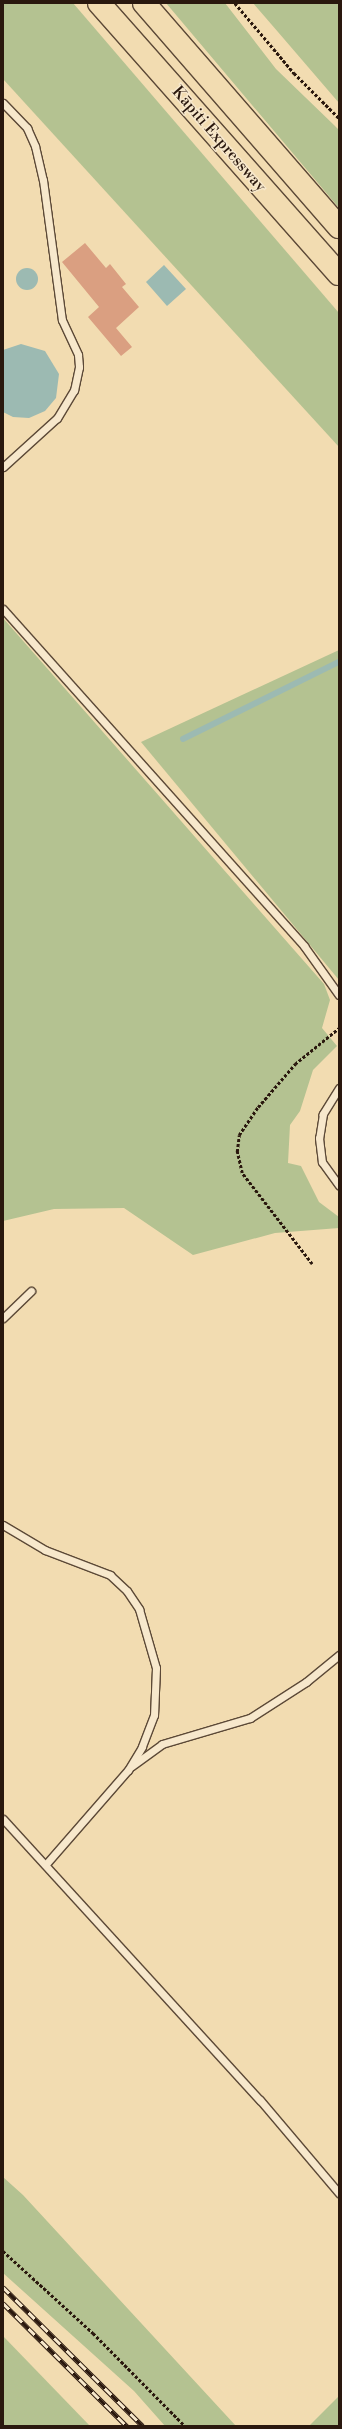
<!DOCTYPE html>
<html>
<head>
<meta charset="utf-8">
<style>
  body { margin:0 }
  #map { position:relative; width:342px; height:2429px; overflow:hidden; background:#f2dcb1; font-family:"Libre Bodoni",serif }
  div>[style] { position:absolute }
  .green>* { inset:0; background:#b4c291 }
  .water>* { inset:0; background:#9cbab2 }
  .round { border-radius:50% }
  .stream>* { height:5.5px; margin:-2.75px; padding:0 2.75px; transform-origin:2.75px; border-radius:2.75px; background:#9cbab2 }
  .building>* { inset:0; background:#da9f81 }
  .path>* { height:2.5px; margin-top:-1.25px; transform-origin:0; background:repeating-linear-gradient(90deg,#2a180e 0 3px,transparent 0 5px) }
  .roads { filter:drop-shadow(1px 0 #5c4937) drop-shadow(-1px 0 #5c4937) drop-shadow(0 1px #5c4937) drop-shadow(0 -1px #5c4937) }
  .lane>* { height:7px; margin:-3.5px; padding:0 3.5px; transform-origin:3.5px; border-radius:3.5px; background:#f7e8cc }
  .highway>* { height:22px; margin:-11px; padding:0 11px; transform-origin:11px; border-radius:11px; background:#f2dcb1 }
  .rail>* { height:4.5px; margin-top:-2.25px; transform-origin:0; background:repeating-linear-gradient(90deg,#f7e8cc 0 9px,#2a180e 0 18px); box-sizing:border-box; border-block:1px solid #2a180e }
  span { translate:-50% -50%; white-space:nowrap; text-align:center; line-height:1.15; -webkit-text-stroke:3px #f7e8cc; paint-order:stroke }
  .street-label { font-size:16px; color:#2a180e }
  .frame { position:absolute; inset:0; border:4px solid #2a180e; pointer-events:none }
</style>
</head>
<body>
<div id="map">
  <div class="green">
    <div style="clip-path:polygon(3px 3px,73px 3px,339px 313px,339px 447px,3px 79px)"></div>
    <div style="clip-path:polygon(166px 3px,225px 3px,276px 69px,334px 125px,339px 130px,339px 208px)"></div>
    <div style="clip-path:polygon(253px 3px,339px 3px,339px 103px,278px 32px)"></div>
    <div style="clip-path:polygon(3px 618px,324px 984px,330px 1000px,322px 1028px,337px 1046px,313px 1070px,300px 1111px,290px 1125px,288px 1163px,301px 1166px,319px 1202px,339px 1217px,339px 1228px,275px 1233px,193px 1255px,124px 1208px,54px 1209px,3px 1221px)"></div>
    <div style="clip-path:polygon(339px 650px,339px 980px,141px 742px)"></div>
    <div style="clip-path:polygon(3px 2177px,23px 2195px,236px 2426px,165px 2426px,134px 2391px,3px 2273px)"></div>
    <div style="clip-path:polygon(3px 2336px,90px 2426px,3px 2426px)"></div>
    <div style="clip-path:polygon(339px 2396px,339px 2426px,309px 2426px)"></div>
  </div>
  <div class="water">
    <div style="clip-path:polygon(164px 265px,186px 289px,167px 306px,146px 282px)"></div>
    <div class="round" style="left:16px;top:268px;width:22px;height:22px"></div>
    <div style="clip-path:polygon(21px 344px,45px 351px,59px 374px,56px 398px,45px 411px,29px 418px,13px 417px,3px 412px,3px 350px)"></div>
  </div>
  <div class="stream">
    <div style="left:183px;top:739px;width:174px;rotate:-26.3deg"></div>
  </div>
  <div class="building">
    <div style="clip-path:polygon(85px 243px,106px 268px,110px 264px,126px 284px,122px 287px,139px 307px,116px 328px,132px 347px,121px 356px,88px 317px,99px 307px,62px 262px)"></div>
  </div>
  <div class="path">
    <div style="left:235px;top:3px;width:92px;rotate:49.9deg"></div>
    <div style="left:294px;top:73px;width:64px;rotate:45deg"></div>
    <div style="left:312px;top:1264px;width:115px;rotate:-127.6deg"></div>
    <div style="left:242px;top:1173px;width:22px;rotate:-103deg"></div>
    <div style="left:237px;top:1152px;width:17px;rotate:-83deg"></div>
    <div style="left:239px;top:1135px;width:34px;rotate:-56deg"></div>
    <div style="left:258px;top:1107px;width:57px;rotate:-49.3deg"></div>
    <div style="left:295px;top:1064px;width:57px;rotate:-39.3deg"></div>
    <div style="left:3px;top:2251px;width:122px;rotate:42.3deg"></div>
    <div style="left:93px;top:2333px;width:131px;rotate:45.3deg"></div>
  </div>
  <div class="roads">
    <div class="lane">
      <div style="left:3px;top:103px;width:35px;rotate:46deg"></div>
      <div style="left:27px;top:128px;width:20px;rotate:66deg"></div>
      <div style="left:35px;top:146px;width:35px;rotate:77deg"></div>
      <div style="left:43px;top:180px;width:141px;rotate:82.3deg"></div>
      <div style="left:62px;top:320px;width:38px;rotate:65deg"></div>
      <div style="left:78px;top:355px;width:12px;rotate:85deg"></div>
      <div style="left:79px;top:367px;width:24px;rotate:102deg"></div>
      <div style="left:74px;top:390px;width:33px;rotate:121deg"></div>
      <div style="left:57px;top:418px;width:73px;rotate:137.8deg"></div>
      <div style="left:3px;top:609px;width:452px;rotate:48.2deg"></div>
      <div style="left:304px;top:946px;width:60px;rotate:54.5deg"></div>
      <div style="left:339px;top:1088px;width:31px;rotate:122deg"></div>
      <div style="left:323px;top:1114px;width:24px;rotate:99deg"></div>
      <div style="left:319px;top:1138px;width:24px;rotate:83deg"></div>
      <div style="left:322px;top:1162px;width:29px;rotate:54deg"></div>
      <div style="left:3px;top:1318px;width:39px;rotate:-44deg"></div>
      <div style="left:3px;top:1525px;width:49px;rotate:30.8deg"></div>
      <div style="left:45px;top:1550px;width:70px;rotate:21deg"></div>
      <div style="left:110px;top:1575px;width:23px;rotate:43deg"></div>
      <div style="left:127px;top:1591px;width:22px;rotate:56deg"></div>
      <div style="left:139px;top:1609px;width:61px;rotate:73.9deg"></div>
      <div style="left:156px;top:1668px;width:47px;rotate:92.4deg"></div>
      <div style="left:154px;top:1715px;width:34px;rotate:111deg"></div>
      <div style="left:142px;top:1747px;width:27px;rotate:121deg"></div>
      <div style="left:128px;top:1770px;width:125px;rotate:131.1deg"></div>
      <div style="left:132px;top:1766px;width:37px;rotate:-36deg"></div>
      <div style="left:162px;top:1744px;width:92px;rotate:-16.5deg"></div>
      <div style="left:250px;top:1718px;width:67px;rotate:-32.7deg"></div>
      <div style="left:306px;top:1682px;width:43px;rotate:-39.3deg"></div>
      <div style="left:3px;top:1819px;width:381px;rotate:47.6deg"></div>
      <div style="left:260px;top:2100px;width:122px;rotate:49.7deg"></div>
    </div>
    <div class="highway">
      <div style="left:99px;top:3px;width:362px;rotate:48.5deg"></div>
      <div style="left:144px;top:3px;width:297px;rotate:49deg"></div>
    </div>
  </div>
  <div class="rail">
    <div style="left:3px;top:2287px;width:197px;rotate:44.8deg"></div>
    <div style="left:3px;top:2303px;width:175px;rotate:44.8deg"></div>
  </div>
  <div class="street-label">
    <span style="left:219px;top:139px;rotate:49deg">Kāpiti Expressway</span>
  </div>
  <div class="frame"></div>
</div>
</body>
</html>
